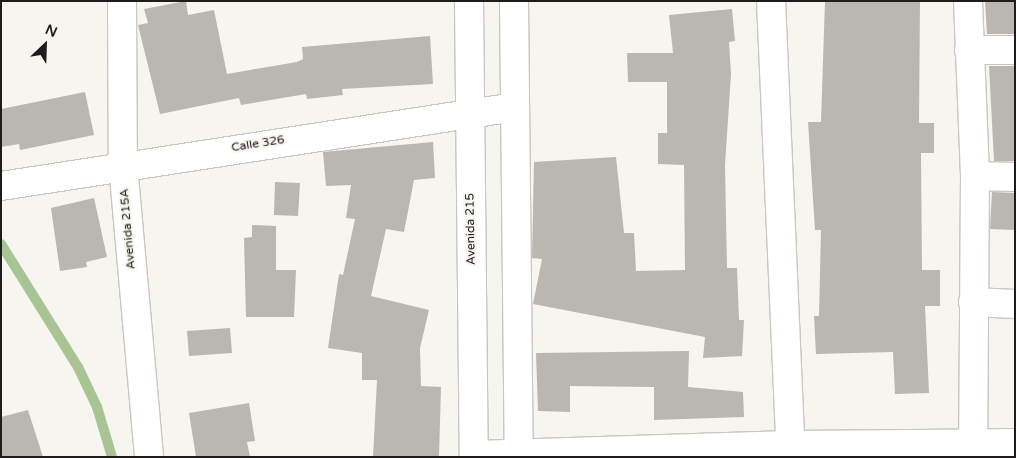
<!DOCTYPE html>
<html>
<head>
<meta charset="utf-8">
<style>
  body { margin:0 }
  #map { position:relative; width:1016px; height:458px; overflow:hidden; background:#f7f5f0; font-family:"Varela Round",sans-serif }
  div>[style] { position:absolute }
  .stream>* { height:10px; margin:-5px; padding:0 5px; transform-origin:5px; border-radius:5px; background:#a9c394 }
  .building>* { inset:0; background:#bab6b2 }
  .roads { filter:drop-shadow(1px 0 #c8c7c2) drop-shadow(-1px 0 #c8c7c2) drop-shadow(0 1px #c8c7c2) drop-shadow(0 -1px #c8c7c2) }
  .minor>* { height:28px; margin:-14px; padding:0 14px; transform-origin:14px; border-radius:14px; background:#fff }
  span { translate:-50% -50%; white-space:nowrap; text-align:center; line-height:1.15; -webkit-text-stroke:4.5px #f7f5f0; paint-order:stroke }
  .street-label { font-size:12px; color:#1e1d1b }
  .frame { position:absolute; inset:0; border:2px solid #1e1d1b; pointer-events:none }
  .north { position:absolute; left:20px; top:20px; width:50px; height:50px; -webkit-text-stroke:4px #f7f5f0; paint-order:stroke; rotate:24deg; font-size:14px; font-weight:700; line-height:20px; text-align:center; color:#1e1d1b }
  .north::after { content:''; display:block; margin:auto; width:18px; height:22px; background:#1e1d1b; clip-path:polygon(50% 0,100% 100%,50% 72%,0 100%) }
</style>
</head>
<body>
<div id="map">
  <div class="stream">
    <div style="left:1px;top:244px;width:145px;rotate:58deg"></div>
    <div style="left:78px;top:367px;width:44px;rotate:64.6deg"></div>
    <div style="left:97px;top:407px;width:52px;rotate:73.3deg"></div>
  </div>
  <div class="building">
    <div style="clip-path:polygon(186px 1px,188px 15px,214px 10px,227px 74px,297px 62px,303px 59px,302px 47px,430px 36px,433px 84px,342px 89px,343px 95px,307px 99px,306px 94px,241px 105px,239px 98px,160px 114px,138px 25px,148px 23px,144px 9px)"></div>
    <div style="clip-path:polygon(825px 1px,920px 1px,919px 123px,934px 123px,934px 153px,921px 153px,922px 270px,940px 270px,940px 306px,925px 306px,929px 393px,895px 394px,893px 352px,816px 354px,814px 316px,819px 316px,821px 230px,815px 230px,808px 122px,821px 122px)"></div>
    <div style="clip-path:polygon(985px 1px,1015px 1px,1015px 34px,987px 34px)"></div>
    <div style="clip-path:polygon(732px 9px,735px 41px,729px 42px,731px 74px,725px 165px,727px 268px,737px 268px,739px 320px,744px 320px,742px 356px,703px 358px,705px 337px,533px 304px,542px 259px,532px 258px,534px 162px,616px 157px,624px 233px,634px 233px,636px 271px,685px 270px,684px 165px,658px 164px,658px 133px,667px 133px,667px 82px,628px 82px,627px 53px,673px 53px,669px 15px)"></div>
    <div style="clip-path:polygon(989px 66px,1015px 66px,1015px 161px,994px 161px)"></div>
    <div style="clip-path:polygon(85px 92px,94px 135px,20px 150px,19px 144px,1px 147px,1px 109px)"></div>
    <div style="clip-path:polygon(433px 142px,435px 178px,414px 180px,404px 232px,386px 229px,371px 296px,429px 310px,420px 348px,421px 386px,441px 387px,439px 457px,373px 457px,377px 380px,362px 380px,362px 353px,328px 348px,339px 274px,343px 275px,355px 219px,346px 218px,351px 185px,326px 186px,323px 152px)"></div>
    <div style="clip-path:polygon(275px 182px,300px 183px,298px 216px,274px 215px)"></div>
    <div style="clip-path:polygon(992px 192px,1015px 193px,1015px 230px,990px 229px)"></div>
    <div style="clip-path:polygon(94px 198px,107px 257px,86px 262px,87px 267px,60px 271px,51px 208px)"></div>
    <div style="clip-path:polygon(252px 225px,276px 226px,276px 270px,296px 270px,294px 317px,246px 317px,244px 238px,252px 237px)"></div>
    <div style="clip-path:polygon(230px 328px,232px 353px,189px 356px,187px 331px)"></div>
    <div style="clip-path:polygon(689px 351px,688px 387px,743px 392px,744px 417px,654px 420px,654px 387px,570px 386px,570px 412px,538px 411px,536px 353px)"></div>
    <div style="clip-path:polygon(249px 403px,255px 441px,247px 442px,250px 457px,196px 457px,189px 413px)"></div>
    <div style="clip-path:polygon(28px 410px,43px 457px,1px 457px,1px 417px)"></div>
  </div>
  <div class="roads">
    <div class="minor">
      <div style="left:122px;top:1px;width:164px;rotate:89.7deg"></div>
      <div style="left:123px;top:165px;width:293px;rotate:84.9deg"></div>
      <div style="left:469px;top:1px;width:456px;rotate:89.4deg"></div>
      <div style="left:514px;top:1px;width:456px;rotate:89.4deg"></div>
      <div style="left:771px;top:1px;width:444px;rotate:87.5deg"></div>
      <div style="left:968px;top:1px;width:175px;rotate:87.7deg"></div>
      <div style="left:975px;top:176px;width:267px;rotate:90.4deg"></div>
      <div style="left:969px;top:50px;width:46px"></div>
      <div style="left:975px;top:176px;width:40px;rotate:1.4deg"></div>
      <div style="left:1px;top:186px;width:520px;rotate:-8.74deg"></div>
      <div style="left:973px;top:302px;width:42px;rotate:2.7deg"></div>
      <div style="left:474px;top:455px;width:316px;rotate:-1.8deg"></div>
      <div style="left:790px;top:445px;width:225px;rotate:-0.5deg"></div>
    </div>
  </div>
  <div class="street-label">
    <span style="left:258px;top:144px;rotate:-9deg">Calle 326</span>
    <span style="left:128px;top:229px;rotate:-95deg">Avenida 215A</span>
    <span style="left:471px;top:229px;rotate:-91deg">Avenida 215</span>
  </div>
  <div class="frame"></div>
  <div class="north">N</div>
</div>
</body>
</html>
